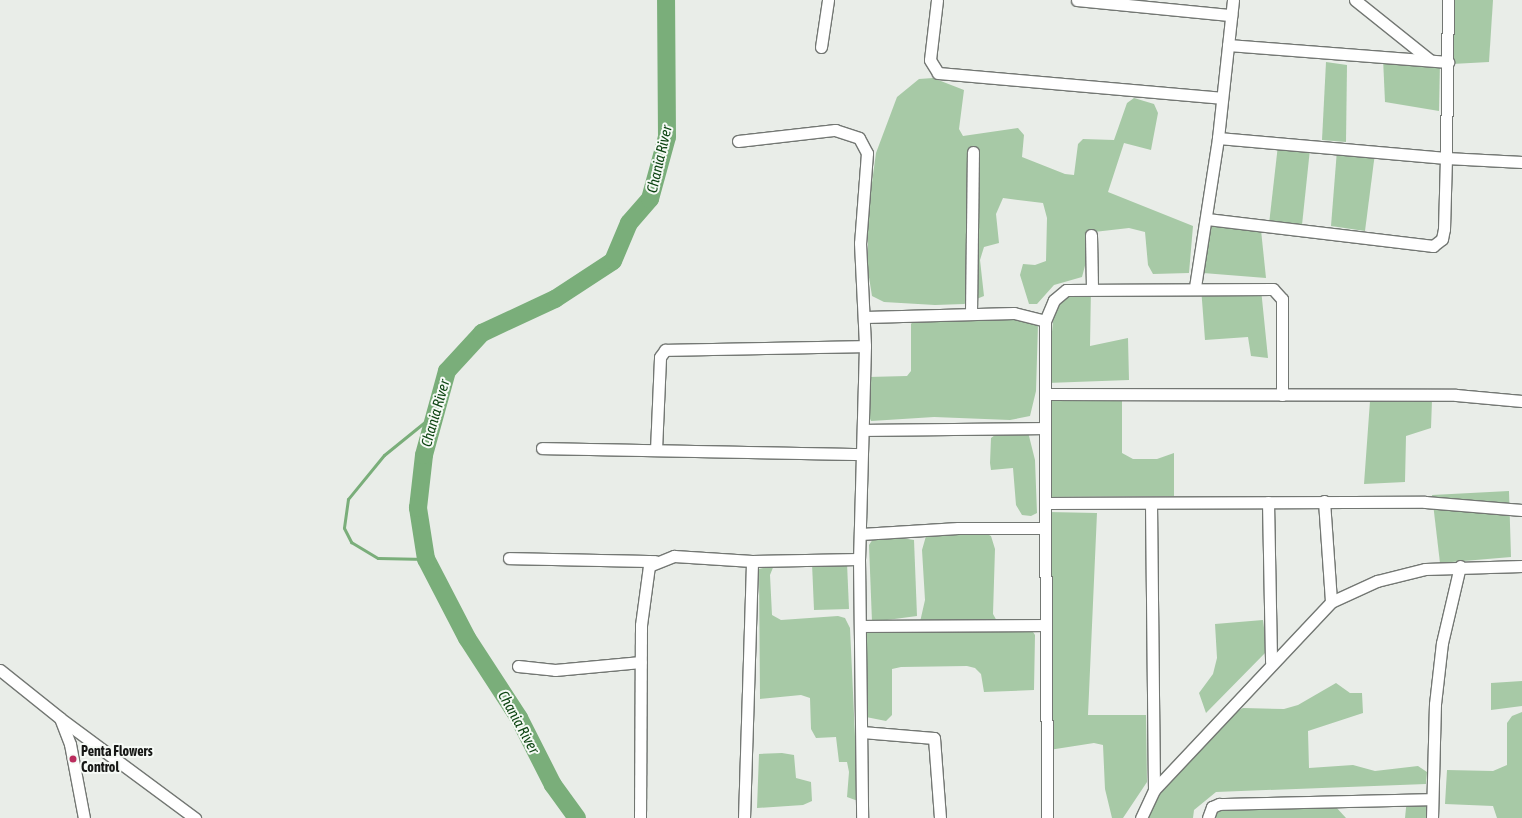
<!DOCTYPE html>
<html>
<head>
<meta charset="utf-8">
<style>
  body { margin:0 }
  #map { position:relative; width:1522px; height:818px; overflow:hidden; background:#e9ede8; font-family:"Asap Condensed",sans-serif }
  div>[style] { position:absolute }
  .green>* { inset:0; background:#a7c9a6 }
  .stream>* { height:3px; margin:-1.5px; padding:0 1.5px; transform-origin:1.5px; border-radius:1.5px; background:#7aae7a }
  .river>* { height:18px; margin:-9px; padding:0 9px; transform-origin:9px; border-radius:9px; background:#7aae7a }
  .roads { filter:drop-shadow(1px 0 #737773) drop-shadow(-1px 0 #737773) drop-shadow(0 1px #737773) drop-shadow(0 -1px #737773) }
  .minor>* { height:11px; margin:-5.5px; padding:0 5.5px; transform-origin:5.5px; border-radius:5.5px; background:#fff }
  .dots>* { width:11px; height:11px; translate:-50% -50%; box-sizing:border-box; border:2px solid #f6faf6; border-radius:50% }
  span { translate:-50% -50%; white-space:nowrap; text-align:center; line-height:1.15; -webkit-text-stroke:4px #f6faf6; paint-order:stroke }
  .poi-label { font-size:14px; color:#161715; font-weight:700 }
  .left { translate:0 -50%; text-align:left }
  .water-label { font-size:15px; color:#0e4513; font-style:italic }
</style>
</head>
<body>
<div id="map">
  <div class="green">
    <div style="clip-path:polygon(1451px 0,1493px 0,1489px 62px,1452px 64px)"></div>
    <div style="clip-path:polygon(1383px 58px,1440px 62px,1439px 111px,1385px 102px)"></div>
    <div style="clip-path:polygon(1326px 62px,1347px 65px,1346px 142px,1322px 140px)"></div>
    <div style="clip-path:polygon(933px 78px,964px 90px,959px 129px,963px 136px,1018px 128px,1024px 135px,1022px 157px,1065px 174px,1074px 175px,1078px 144px,1083px 139px,1114px 140px,1127px 103px,1134px 98px,1154px 104px,1158px 113px,1151px 150px,1124px 143px,1108px 192px,1193px 226px,1189px 273px,1153px 274px,1148px 265px,1145px 232px,1129px 228px,1094px 232px,1082px 277px,1054px 285px,1037px 304px,1029px 304px,1020px 275px,1023px 264px,1035px 265px,1046px 261px,1047px 218px,1043px 203px,1003px 198px,996px 214px,999px 243px,984px 247px,980px 260px,984px 296px,964px 304px,935px 305px,884px 302px,872px 296px,868px 271px,868px 212px,876px 153px,897px 97px,919px 79px)"></div>
    <div style="clip-path:polygon(1278px 145px,1310px 149px,1302px 225px,1269px 224px)"></div>
    <div style="clip-path:polygon(1337px 150px,1375px 153px,1365px 231px,1331px 226px)"></div>
    <div style="clip-path:polygon(1204px 223px,1261px 230px,1266px 278px,1203px 273px)"></div>
    <div style="clip-path:polygon(1201px 287px,1261px 289px,1268px 358px,1251px 356px,1248px 337px,1205px 340px)"></div>
    <div style="clip-path:polygon(1091px 288px,1090px 346px,1128px 338px,1129px 380px,1047px 383px,1055px 301px)"></div>
    <div style="clip-path:polygon(995px 314px,1038px 324px,1036px 391px,1030px 416px,1010px 420px,934px 417px,871px 421px,867px 412px,868px 377px,907px 376px,911px 371px,911px 324px,916px 317px)"></div>
    <div style="clip-path:polygon(1122px 397px,1122px 453px,1133px 459px,1157px 459px,1174px 453px,1174px 496px,1047px 497px,1048px 399px)"></div>
    <div style="clip-path:polygon(1432px 400px,1431px 428px,1406px 436px,1405px 482px,1364px 484px,1370px 401px)"></div>
    <div style="clip-path:polygon(1027px 428px,1035px 460px,1037px 513px,1031px 516px,1022px 515px,1016px 505px,1013px 468px,991px 470px,990px 463px,991px 438px,998px 433px)"></div>
    <div style="clip-path:polygon(1509px 491px,1511px 557px,1440px 563px,1432px 495px)"></div>
    <div style="clip-path:polygon(1048px 512px,1097px 513px,1088px 715px,1146px 715px,1147px 782px,1123px 818px,1112px 818px,1105px 789px,1103px 745px,1094px 743px,1049px 750px)"></div>
    <div style="clip-path:polygon(981px 531px,991px 536px,995px 549px,993px 614px,998px 623px,1026px 621px,1035px 635px,1034px 690px,984px 692px,981px 674px,975px 668px,967px 666px,901px 667px,892px 669px,892px 715px,886px 721px,866px 717px,864px 633px,873px 626px,920px 622px,925px 600px,922px 550px,926px 536px,935px 532px)"></div>
    <div style="clip-path:polygon(890px 536px,914px 540px,917px 616px,872px 622px,869px 545px,873px 539px)"></div>
    <div style="clip-path:polygon(812px 563px,847px 563px,849px 609px,814px 610px)"></div>
    <div style="clip-path:polygon(774px 565px,770px 575px,772px 615px,781px 620px,838px 616px,845px 618px,850px 628px,858px 801px,847px 797px,849px 772px,847px 762px,839px 762px,836px 737px,816px 738px,811px 729px,810px 698px,801px 695px,760px 699px,759px 569px)"></div>
    <div style="clip-path:polygon(1263px 620px,1267px 651px,1206px 713px,1199px 693px,1213px 674px,1217px 658px,1215px 624px)"></div>
    <div style="clip-path:polygon(1522px 681px,1522px 706px,1491px 710px,1491px 683px)"></div>
    <div style="clip-path:polygon(1336px 683px,1350px 693px,1362px 693px,1363px 713px,1308px 731px,1309px 768px,1353px 765px,1375px 771px,1418px 766px,1427px 772px,1426px 784px,1216px 792px,1194px 810px,1193px 818px,1143px 818px,1146px 807px,1225px 718px,1243px 708px,1284px 709px,1298px 705px)"></div>
    <div style="clip-path:polygon(1522px 712px,1522px 818px,1497px 818px,1493px 806px,1445px 804px,1447px 770px,1493px 771px,1507px 765px,1507px 723px,1512px 716px)"></div>
    <div style="clip-path:polygon(782px 753px,794px 755px,796px 778px,811px 782px,812px 801px,803px 805px,757px 808px,759px 754px)"></div>
    <div style="clip-path:polygon(1407px 798px,1428px 799px,1429px 818px,1405px 818px)"></div>
    <div style="clip-path:polygon(1237px 805px,1335px 806px,1346px 818px,1210px 818px,1215px 812px)"></div>
  </div>
  <div class="stream">
    <div style="left:426px;top:421px;width:54px;rotate:141deg"></div>
    <div style="left:384px;top:455px;width:57px;rotate:129.3deg"></div>
    <div style="left:348px;top:499px;width:29px;rotate:98deg"></div>
    <div style="left:344px;top:528px;width:16px;rotate:63deg"></div>
    <div style="left:351px;top:542px;width:31px;rotate:31deg"></div>
    <div style="left:378px;top:558px;width:48px;rotate:1.2deg"></div>
  </div>
  <div class="river">
    <div style="left:577px;top:818px;width:41px;rotate:-126deg"></div>
    <div style="left:553px;top:785px;width:75px;rotate:-116.9deg"></div>
    <div style="left:519px;top:718px;width:95px;rotate:-123deg"></div>
    <div style="left:467px;top:638px;width:89px;rotate:-117.4deg"></div>
    <div style="left:426px;top:559px;width:52px;rotate:-98.9deg"></div>
    <div style="left:418px;top:508px;width:53px;rotate:-83.5deg"></div>
    <div style="left:424px;top:455px;width:87px;rotate:-74.7deg"></div>
    <div style="left:447px;top:371px;width:52px;rotate:-47.4deg"></div>
    <div style="left:482px;top:333px;width:81px;rotate:-25deg"></div>
    <div style="left:555px;top:299px;width:69px;rotate:-33.2deg"></div>
    <div style="left:613px;top:261px;width:41px;rotate:-67.2deg"></div>
    <div style="left:629px;top:223px;width:32px;rotate:-49deg"></div>
    <div style="left:650px;top:199px;width:64px;rotate:-74.7deg"></div>
    <div style="left:667px;top:137px;width:137px;rotate:-90.4deg"></div>
  </div>
  <div class="roads">
    <div class="minor">
      <div style="left:937px;top:0;width:60px;rotate:96.7deg"></div>
      <div style="left:930px;top:60px;width:15px;rotate:58deg"></div>
      <div style="left:938px;top:73px;width:284px;rotate:5deg"></div>
      <div style="left:1077px;top:0;width:155px;rotate:5.6deg"></div>
      <div style="left:1355px;top:0;width:96px;rotate:38.7deg"></div>
      <div style="left:1228px;top:45px;width:221px;rotate:4.4deg"></div>
      <div style="left:821px;top:47px;width:48px;rotate:-81.5deg"></div>
      <div style="left:1218px;top:138px;width:229px;rotate:5deg"></div>
      <div style="left:1446px;top:158px;width:158px;rotate:-89.3deg"></div>
      <div style="left:738px;top:141px;width:98px;rotate:-6.5deg"></div>
      <div style="left:835px;top:130px;width:25px;rotate:18deg"></div>
      <div style="left:859px;top:138px;width:17px;rotate:62deg"></div>
      <div style="left:867px;top:153px;width:90px;rotate:94.4deg"></div>
      <div style="left:860px;top:243px;width:103px;rotate:87.2deg"></div>
      <div style="left:865px;top:346px;width:213px;rotate:91.6deg"></div>
      <div style="left:859px;top:559px;width:259px;rotate:89.3deg"></div>
      <div style="left:1207px;top:219px;width:228px;rotate:6.8deg"></div>
      <div style="left:1433px;top:246px;width:11px;rotate:-38deg"></div>
      <div style="left:1442px;top:239px;width:10px;rotate:-79deg"></div>
      <div style="left:1444px;top:229px;width:71px;rotate:-88.4deg"></div>
      <div style="left:1446px;top:158px;width:76px;rotate:3deg"></div>
      <div style="left:1091px;top:235px;width:53px;rotate:88.9deg"></div>
      <div style="left:1195px;top:287px;width:151px;rotate:-81.2deg"></div>
      <div style="left:1218px;top:138px;width:139px;rotate:-83.8deg"></div>
      <div style="left:971px;top:313px;width:161px;rotate:-89.3deg"></div>
      <div style="left:865px;top:317px;width:149px;rotate:-1.5deg"></div>
      <div style="left:1014px;top:313px;width:32px;rotate:14deg"></div>
      <div style="left:1047px;top:394px;width:409px;rotate:0.1deg"></div>
      <div style="left:1456px;top:395px;width:66px;rotate:5.2deg"></div>
      <div style="left:1282px;top:395px;width:96px;rotate:-90deg"></div>
      <div style="left:1282px;top:299px;width:13px;rotate:-132deg"></div>
      <div style="left:1273px;top:289px;width:207px;rotate:179.7deg"></div>
      <div style="left:1066px;top:290px;width:16px;rotate:140deg"></div>
      <div style="left:1054px;top:300px;width:23px;rotate:113deg"></div>
      <div style="left:1045px;top:321px;width:182px;rotate:90deg"></div>
      <div style="left:1045px;top:503px;width:380px;rotate:-0.2deg"></div>
      <div style="left:1425px;top:502px;width:97px;rotate:4.7deg"></div>
      <div style="left:863px;top:430px;width:181px;rotate:-0.6deg"></div>
      <div style="left:542px;top:448px;width:319px;rotate:1.1deg"></div>
      <div style="left:656px;top:450px;width:93px;rotate:-87.5deg"></div>
      <div style="left:660px;top:357px;width:9px;rotate:-54deg"></div>
      <div style="left:665px;top:350px;width:200px;rotate:-1.1deg"></div>
      <div style="left:1324px;top:501px;width:101px;rotate:86deg"></div>
      <div style="left:1268px;top:502px;width:160px;rotate:88.9deg"></div>
      <div style="left:1045px;top:503px;width:315px;rotate:89.6deg"></div>
      <div style="left:1151px;top:503px;width:287px;rotate:89.4deg"></div>
      <div style="left:861px;top:534px;width:97px;rotate:-3.5deg"></div>
      <div style="left:958px;top:528px;width:87px"></div>
      <div style="left:509px;top:558px;width:146px;rotate:1.2deg"></div>
      <div style="left:862px;top:626px;width:183px;rotate:-0.3deg"></div>
      <div style="left:518px;top:666px;width:37px;rotate:6deg"></div>
      <div style="left:555px;top:670px;width:86px;rotate:-5.3deg"></div>
      <div style="left:0;top:670px;width:77px;rotate:38.7deg"></div>
      <div style="left:60px;top:718px;width:28px;rotate:69deg"></div>
      <div style="left:70px;top:744px;width:75px;rotate:79.3deg"></div>
      <div style="left:61px;top:719px;width:167px;rotate:36.5deg"></div>
      <div style="left:862px;top:732px;width:72px;rotate:4.8deg"></div>
      <div style="left:934px;top:738px;width:80px;rotate:85.7deg"></div>
      <div style="left:640px;top:818px;width:193px;rotate:-89.7deg"></div>
      <div style="left:641px;top:625px;width:60px;rotate:-82.3deg"></div>
      <div style="left:649px;top:566px;width:27px;rotate:-22deg"></div>
      <div style="left:674px;top:556px;width:78px;rotate:3.7deg"></div>
      <div style="left:752px;top:561px;width:107px;rotate:-1.1deg"></div>
      <div style="left:744px;top:818px;width:257px;rotate:-88.2deg"></div>
      <div style="left:1141px;top:818px;width:31px;rotate:-65deg"></div>
      <div style="left:1154px;top:790px;width:258px;rotate:-46.7deg"></div>
      <div style="left:1331px;top:602px;width:51px;rotate:-24.5deg"></div>
      <div style="left:1377px;top:581px;width:49px;rotate:-14deg"></div>
      <div style="left:1425px;top:569px;width:97px;rotate:-1.8deg"></div>
      <div style="left:1208px;top:818px;width:12px;rotate:-70deg"></div>
      <div style="left:1212px;top:807px;width:8px;rotate:-23deg"></div>
      <div style="left:1219px;top:804px;width:213px;rotate:-1.3deg"></div>
      <div style="left:1432px;top:818px;width:114px;rotate:-88.5deg"></div>
      <div style="left:1435px;top:704px;width:61px;rotate:-83.5deg"></div>
      <div style="left:1442px;top:643px;width:79px;rotate:-76.8deg"></div>
    </div>
  </div>
  <div class="dots">
    <div style="left:73px;top:759px;background:#ba2d5e"></div>
  </div>
  <div class="poi-label">
    <span class="left" style="left:81px;top:759px">Penta Flowers<br>Control</span>
  </div>
  <div class="water-label">
    <span style="left:659px;top:159px;rotate:-77deg">Chania River</span>
    <span style="left:435px;top:413px;rotate:-74deg">Chania River</span>
    <span style="left:519px;top:722px;rotate:61deg">Chania River</span>
  </div>
</div>
</body>
</html>
